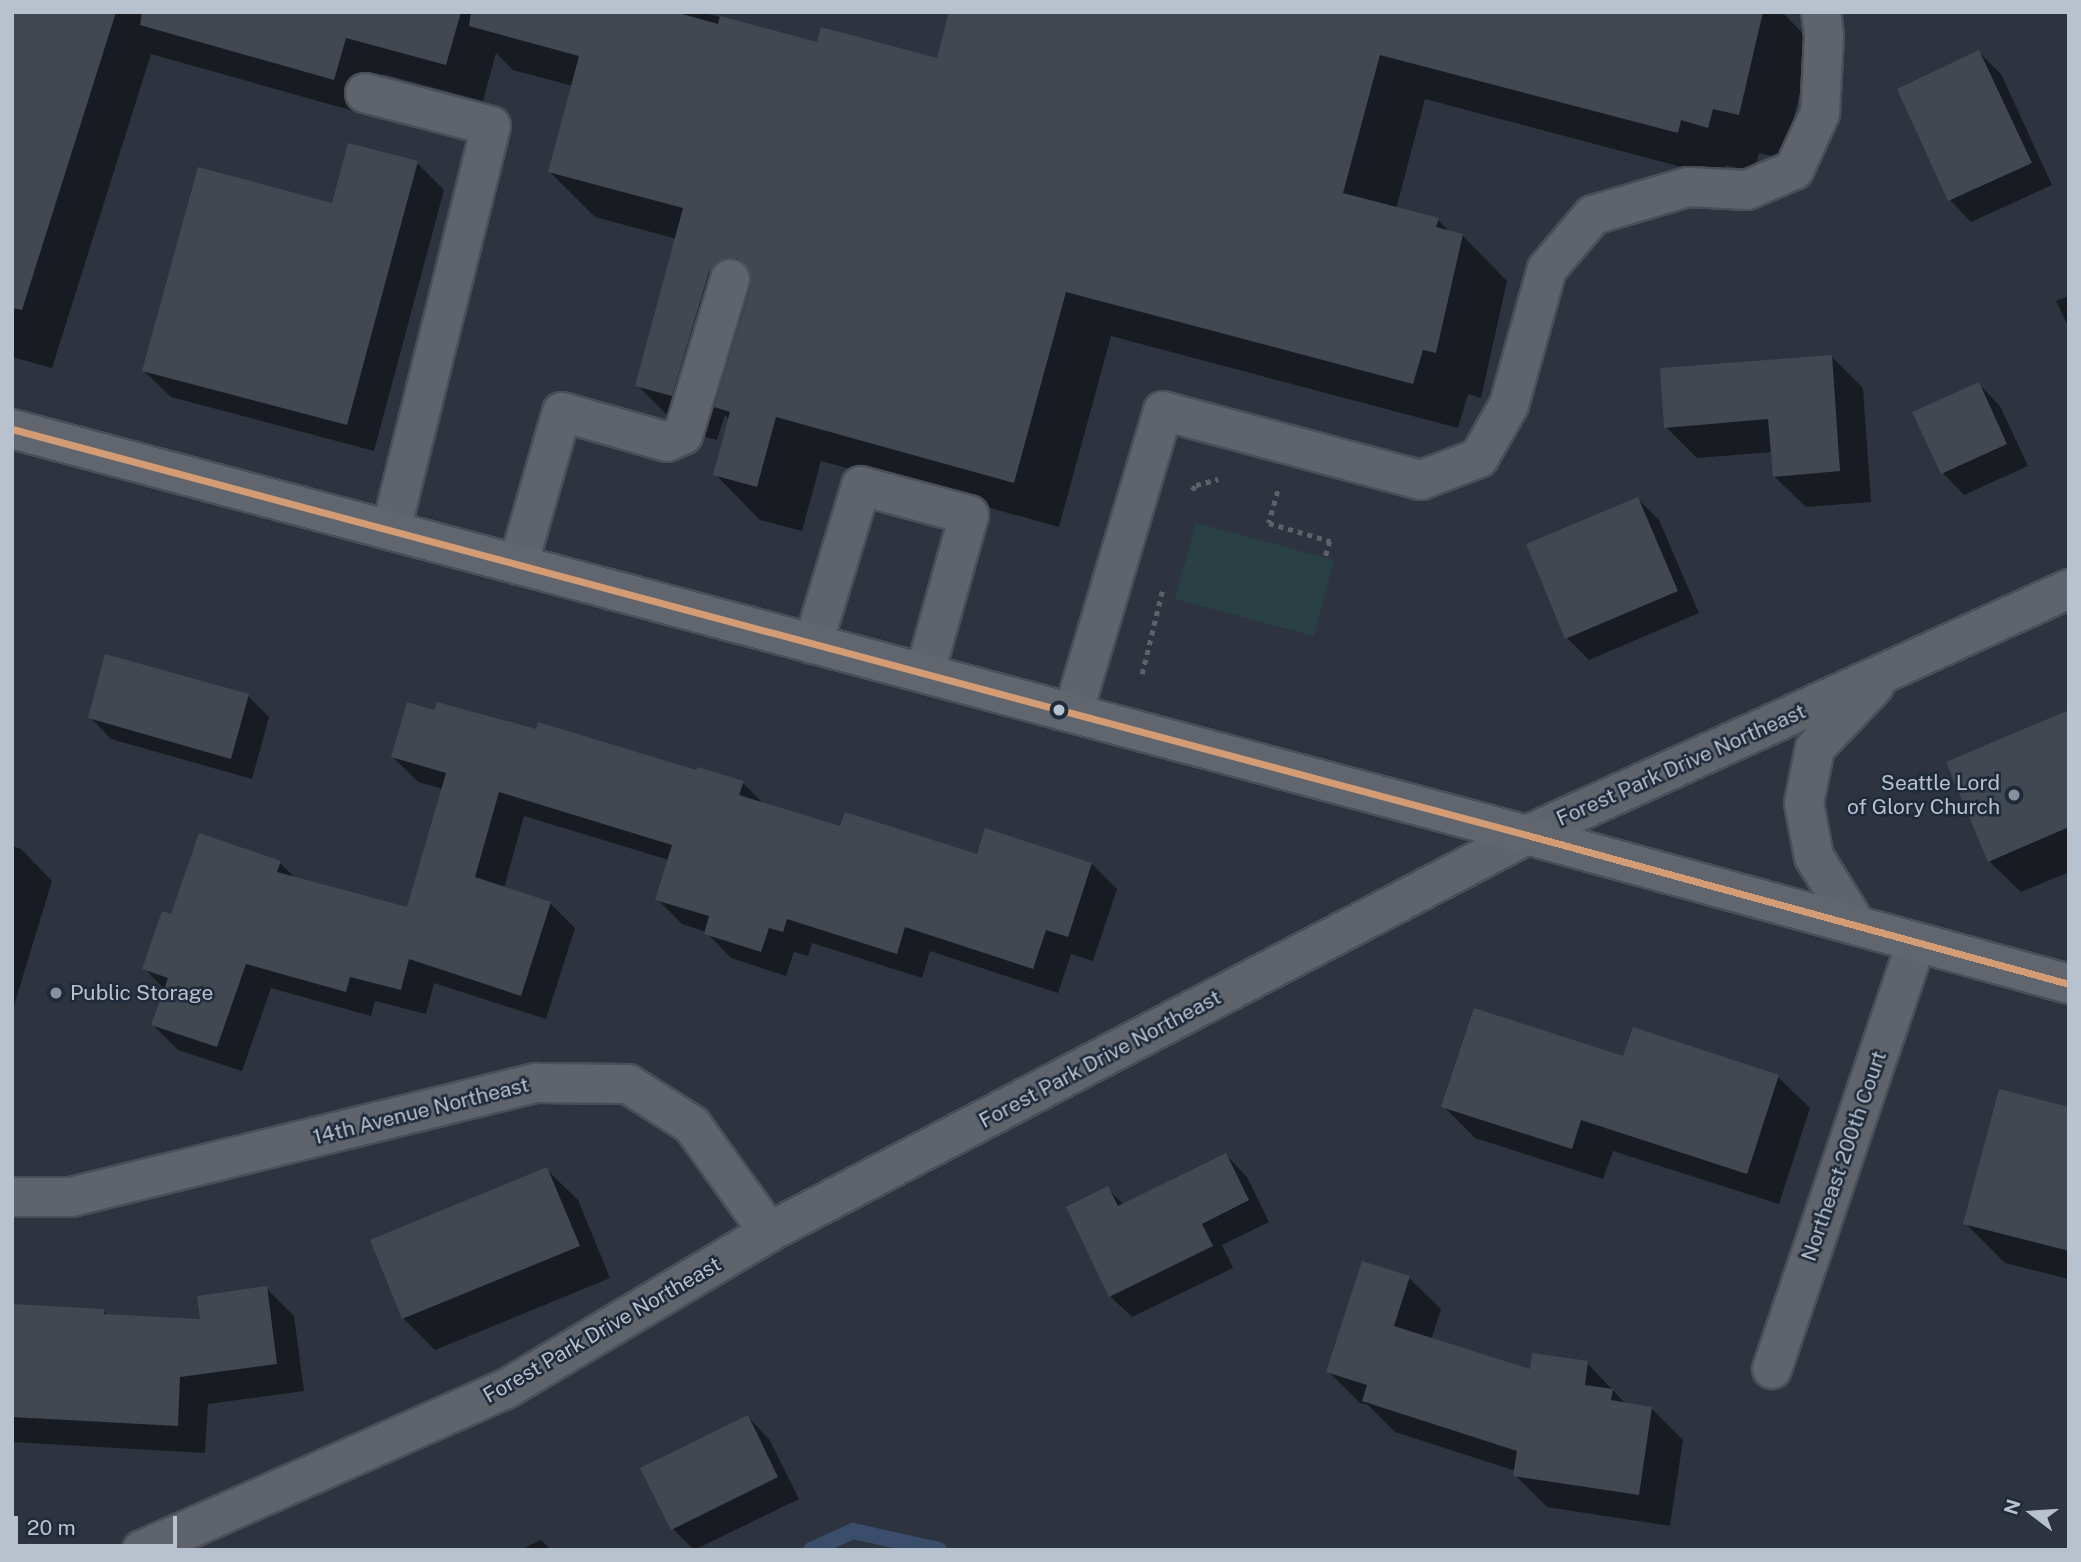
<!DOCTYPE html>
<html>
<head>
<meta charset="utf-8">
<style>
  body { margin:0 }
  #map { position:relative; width:2081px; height:1562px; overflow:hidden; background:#2d343f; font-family:"Public Sans",sans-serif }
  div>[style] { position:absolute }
  .green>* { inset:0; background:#294145 }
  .shadow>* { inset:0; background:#0007 }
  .stream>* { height:16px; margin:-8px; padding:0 8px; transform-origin:8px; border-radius:8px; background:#3a4d6b }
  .building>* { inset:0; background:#424851 }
  .path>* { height:4.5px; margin-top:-2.25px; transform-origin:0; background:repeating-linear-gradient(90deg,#5b6268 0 5px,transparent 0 10px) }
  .roads { filter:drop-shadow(2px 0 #4a4f57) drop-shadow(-2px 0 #4a4f57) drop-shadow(0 2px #4a4f57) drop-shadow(0 -2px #4a4f57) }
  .minor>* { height:38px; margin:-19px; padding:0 19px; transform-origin:19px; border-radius:19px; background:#5e636c }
  .major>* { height:38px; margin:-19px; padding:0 19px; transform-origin:19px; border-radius:19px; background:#61656d }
  .bus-1>* { height:7px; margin:-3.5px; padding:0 3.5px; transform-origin:3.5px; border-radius:3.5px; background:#d39c74 }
  .dots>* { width:19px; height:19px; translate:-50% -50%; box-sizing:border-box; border:4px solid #1f2a3a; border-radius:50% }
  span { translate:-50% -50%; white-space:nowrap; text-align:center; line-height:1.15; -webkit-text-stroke:5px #1f2a3a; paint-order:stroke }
  .street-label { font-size:21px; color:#b8c1ce }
  .poi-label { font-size:21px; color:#b8c1ce }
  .right { translate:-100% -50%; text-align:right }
  .left { translate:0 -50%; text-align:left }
  .frame { position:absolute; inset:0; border:14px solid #b8c1ce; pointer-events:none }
  .north { position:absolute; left:1997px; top:1478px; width:70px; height:70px; -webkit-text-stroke:5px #1f2a3a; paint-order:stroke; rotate:287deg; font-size:19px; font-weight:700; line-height:28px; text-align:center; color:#b8c1ce }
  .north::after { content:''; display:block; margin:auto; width:24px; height:32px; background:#b8c1ce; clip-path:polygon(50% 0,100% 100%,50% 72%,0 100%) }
  .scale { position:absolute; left:14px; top:1516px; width:163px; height:32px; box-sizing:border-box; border:4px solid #b8c1ce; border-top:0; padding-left:9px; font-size:21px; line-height:24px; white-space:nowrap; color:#b8c1ce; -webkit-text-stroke:5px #1f2a3a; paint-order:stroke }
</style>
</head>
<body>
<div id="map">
  <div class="green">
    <div style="clip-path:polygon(1196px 523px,1334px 560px,1314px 636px,1175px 599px)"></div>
  </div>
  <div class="shadow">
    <div style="clip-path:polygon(12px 12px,701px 12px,818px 44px,938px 60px,951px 12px,1782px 12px,1812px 43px,1784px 159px,1759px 153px,1754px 172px,1726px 165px,1723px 178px,1425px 99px,1396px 209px,1438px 220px,1450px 232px,1462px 235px,1507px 281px,1481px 398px,1468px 394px,1458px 428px,1111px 336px,1059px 527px,821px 461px,802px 531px,760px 520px,715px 474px,729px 420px,725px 415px,717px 440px,683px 431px,637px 385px,677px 239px,595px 217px,550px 172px,573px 86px,513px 70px,496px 53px,483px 101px,383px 74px,371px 116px,151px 54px,52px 368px,12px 357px)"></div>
    <div style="clip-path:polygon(1979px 52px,2001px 74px,2052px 185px,1971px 222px,1950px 200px)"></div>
    <div style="clip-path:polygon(417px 163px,444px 190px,374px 451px,171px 397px,144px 371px,333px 206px)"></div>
    <div style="clip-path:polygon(2069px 296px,2069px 328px,2056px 301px)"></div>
    <div style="clip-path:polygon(1832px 357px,1863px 388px,1871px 502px,1806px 507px,1774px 476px,1773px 452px,1697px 458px,1666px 427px)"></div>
    <div style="clip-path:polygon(1979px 384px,2000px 406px,2028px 466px,1964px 495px,1943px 473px)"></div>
    <div style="clip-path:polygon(1638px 499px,1659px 520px,1699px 613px,1589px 660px,1567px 638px)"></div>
    <div style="clip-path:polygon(248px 696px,269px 717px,252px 779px,111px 739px,90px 717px)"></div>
    <div style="clip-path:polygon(2069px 712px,2069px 872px,2021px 892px,1989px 861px)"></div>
    <div style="clip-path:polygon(393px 757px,697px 772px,743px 783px,764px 804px,841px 829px,978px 856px,1092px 864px,1117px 889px,1093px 961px,1071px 954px,1058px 993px,930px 951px,922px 978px,812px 943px,808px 956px,794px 952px,786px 976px,731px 958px,706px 932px,682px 924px,657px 899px,669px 860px,524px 816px,504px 888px,550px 903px,575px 928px,546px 1019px,434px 983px,426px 1014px,375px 1001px,371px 1016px,271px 988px,242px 1071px,178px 1050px,153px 1025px,165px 990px,144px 968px,172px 917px,280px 863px,296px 879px,408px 909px,443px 789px,418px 782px)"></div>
    <div style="clip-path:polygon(12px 846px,21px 849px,52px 881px,12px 1012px)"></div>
    <div style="clip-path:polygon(1624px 1059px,1778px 1077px,1810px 1108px,1779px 1204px,1613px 1151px,1603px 1179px,1475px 1138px,1443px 1106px)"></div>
    <div style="clip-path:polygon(2069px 1108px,2069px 1279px,2005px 1263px,1965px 1223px)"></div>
    <div style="clip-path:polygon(1226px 1155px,1247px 1177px,1269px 1222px,1222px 1245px,1233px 1268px,1132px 1317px,1110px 1296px,1107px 1188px,1124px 1205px)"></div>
    <div style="clip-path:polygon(546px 1169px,578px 1200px,610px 1278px,435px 1350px,403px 1318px)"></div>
    <div style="clip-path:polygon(1409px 1278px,1441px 1309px,1431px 1340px,1531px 1372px,1587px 1363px,1626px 1404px,1652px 1409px,1683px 1440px,1670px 1526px,1547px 1507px,1515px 1475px,1516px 1471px,1395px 1432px,1368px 1405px,1360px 1403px,1328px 1371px)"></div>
    <div style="clip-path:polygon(266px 1288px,294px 1316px,304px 1391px,208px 1404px,205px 1453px,12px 1442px,12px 1306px,103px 1311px,109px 1316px,202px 1321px)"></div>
    <div style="clip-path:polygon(748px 1417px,769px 1439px,799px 1499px,694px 1550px,673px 1529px)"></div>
    <div style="clip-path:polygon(541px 1540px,551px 1550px,520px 1550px)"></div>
  </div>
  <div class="stream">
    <div style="left:811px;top:1550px;width:46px;rotate:-24.3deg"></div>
    <div style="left:853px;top:1531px;width:88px;rotate:12.5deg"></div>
  </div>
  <div class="building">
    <div style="clip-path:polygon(12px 12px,116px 12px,22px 310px,12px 308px)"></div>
    <div style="clip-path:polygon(142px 12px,461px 12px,446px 65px,346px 38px,334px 80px,140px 25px)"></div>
    <div style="clip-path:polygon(471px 12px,675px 12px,718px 24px,720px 16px,817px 42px,821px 27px,937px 58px,949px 12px,1763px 12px,1739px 115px,1713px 109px,1708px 128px,1681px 120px,1678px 133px,1380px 55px,1343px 193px,1439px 218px,1436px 227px,1463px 234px,1436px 353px,1423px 350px,1413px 384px,1066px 292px,1014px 483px,776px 417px,757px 487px,713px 475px,730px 412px,714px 407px,751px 285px,751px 275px,746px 265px,737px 258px,726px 258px,716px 263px,709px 272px,672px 396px,635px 386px,683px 208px,548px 172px,579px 56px,469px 26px)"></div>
    <div style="clip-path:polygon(1979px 50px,2032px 163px,1948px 201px,1897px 89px)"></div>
    <div style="clip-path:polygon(348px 143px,418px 161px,347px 425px,142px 371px,198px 167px,332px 203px)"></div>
    <div style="clip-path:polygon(1832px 355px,1840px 471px,1773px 477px,1768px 419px,1664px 428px,1660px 368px)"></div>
    <div style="clip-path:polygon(1979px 382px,2007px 444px,1941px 474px,1912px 412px)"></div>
    <div style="clip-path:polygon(1638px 497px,1678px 591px,1565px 639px,1526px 544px)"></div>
    <div style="clip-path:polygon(105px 654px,249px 694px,231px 759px,88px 718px)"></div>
    <div style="clip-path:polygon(407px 702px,434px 710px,437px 702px,536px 729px,538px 722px,696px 770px,697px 767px,744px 781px,739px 795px,840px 826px,845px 812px,977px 854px,985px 828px,1092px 863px,1068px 937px,1046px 930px,1033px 969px,905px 927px,897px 954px,787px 919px,783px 932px,769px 928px,761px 952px,704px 934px,709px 916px,655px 900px,672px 845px,499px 792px,475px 877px,551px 902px,521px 996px,409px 959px,401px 990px,350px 977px,346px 992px,246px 964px,217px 1047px,151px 1025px,168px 978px,142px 969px,162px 911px,171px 914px,199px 833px,281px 861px,277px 872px,407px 907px,446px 773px,391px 757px)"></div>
    <div style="clip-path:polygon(2069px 710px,2069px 827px,1988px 862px,1946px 762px)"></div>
    <div style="clip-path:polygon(1474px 1008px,1623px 1056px,1633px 1027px,1779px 1075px,1747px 1174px,1581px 1120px,1572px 1149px,1441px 1107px)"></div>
    <div style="clip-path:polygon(1999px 1089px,2069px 1107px,2069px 1251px,1963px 1224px)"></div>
    <div style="clip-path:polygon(1226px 1153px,1249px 1200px,1202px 1224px,1213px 1246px,1109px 1297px,1066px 1207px,1108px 1186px,1118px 1206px)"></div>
    <div style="clip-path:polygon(547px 1167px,580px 1246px,402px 1319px,370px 1240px)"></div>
    <div style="clip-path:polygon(1362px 1261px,1410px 1276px,1394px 1326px,1530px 1369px,1532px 1353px,1588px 1361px,1585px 1385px,1613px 1389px,1611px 1400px,1652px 1407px,1639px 1495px,1513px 1476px,1517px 1451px,1362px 1401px,1367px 1385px,1326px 1372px)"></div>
    <div style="clip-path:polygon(267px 1286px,277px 1364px,180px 1377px,178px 1426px,12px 1417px,12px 1304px,104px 1309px,104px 1314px,200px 1319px,197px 1296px)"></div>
    <div style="clip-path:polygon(748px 1415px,778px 1477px,671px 1530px,640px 1468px)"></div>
  </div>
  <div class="path">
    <div style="left:1192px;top:490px;width:6px;rotate:-51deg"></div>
    <div style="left:1196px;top:485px;width:23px;rotate:-15deg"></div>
    <div style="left:1278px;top:491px;width:33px;rotate:106deg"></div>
    <div style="left:1269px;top:523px;width:64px;rotate:16.4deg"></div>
    <div style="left:1330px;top:541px;width:18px;rotate:106deg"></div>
    <div style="left:1142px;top:674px;width:89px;rotate:-76.4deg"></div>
  </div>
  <div class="roads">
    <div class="minor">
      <div style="left:365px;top:93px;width:130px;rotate:14.7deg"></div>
      <div style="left:491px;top:126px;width:417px;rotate:103.9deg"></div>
      <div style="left:518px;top:565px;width:159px;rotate:-74deg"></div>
      <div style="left:562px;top:412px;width:109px;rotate:15.9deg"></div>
      <div style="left:667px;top:442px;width:17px;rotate:-24deg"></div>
      <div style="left:683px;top:435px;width:163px;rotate:-73.2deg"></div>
      <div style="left:813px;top:644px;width:165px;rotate:-73.1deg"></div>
      <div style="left:861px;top:486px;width:112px;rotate:15deg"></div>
      <div style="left:969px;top:515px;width:164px;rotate:105.6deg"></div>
      <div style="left:1073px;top:713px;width:315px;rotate:-73.4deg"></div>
      <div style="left:1163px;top:411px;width:267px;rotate:15deg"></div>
      <div style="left:1421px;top:480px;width:62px;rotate:-20.8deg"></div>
      <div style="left:1479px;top:458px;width:61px;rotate:-60.5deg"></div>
      <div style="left:1509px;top:405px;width:141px;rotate:-74.4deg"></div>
      <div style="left:1547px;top:269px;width:71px;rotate:-49.6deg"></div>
      <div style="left:1593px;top:215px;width:99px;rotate:-16.4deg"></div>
      <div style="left:1688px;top:187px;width:59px;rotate:2.9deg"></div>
      <div style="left:1747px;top:190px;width:51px;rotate:-23.1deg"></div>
      <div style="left:1794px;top:170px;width:63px;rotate:-65.5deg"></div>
      <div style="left:1820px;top:113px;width:77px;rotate:-87deg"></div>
      <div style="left:1824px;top:36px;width:24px;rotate:-97deg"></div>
      <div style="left:1857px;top:926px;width:81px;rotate:-121.9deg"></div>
      <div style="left:1814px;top:857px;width:55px;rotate:-100.5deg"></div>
      <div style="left:1804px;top:803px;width:56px;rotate:-78.7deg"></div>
      <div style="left:1815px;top:748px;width:86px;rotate:-46.4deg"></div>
      <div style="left:12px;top:1197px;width:59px"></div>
      <div style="left:71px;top:1197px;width:479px;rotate:-13.8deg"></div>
      <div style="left:536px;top:1083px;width:92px;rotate:0.6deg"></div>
      <div style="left:628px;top:1084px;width:76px;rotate:32.6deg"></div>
      <div style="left:692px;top:1125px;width:132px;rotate:54.3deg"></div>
      <div style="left:1772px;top:1369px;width:450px;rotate:-71.3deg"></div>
      <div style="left:142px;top:1550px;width:398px;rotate:-23.9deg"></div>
      <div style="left:506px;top:1389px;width:306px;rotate:-30.8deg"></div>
      <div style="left:769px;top:1232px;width:856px;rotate:-27.64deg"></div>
      <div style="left:1527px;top:835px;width:595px;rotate:-24.41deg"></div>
    </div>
    <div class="major">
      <div style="left:12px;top:429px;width:1568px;rotate:15deg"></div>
      <div style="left:1527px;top:835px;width:562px;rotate:15.37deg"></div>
    </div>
  </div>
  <div class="bus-1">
    <div style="left:12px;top:429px;width:1568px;rotate:15deg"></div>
    <div style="left:1527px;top:835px;width:562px;rotate:15.37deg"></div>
  </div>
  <div class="dots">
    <div style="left:1059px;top:710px;background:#b8c1ce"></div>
    <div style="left:2014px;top:795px;background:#87909c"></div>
    <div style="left:56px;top:993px;background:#87909c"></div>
  </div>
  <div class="street-label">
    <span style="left:1681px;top:765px;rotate:-24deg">Forest Park Drive Northeast</span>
    <span style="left:1100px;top:1059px;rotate:-28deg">Forest Park Drive Northeast</span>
    <span style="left:421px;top:1111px;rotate:-14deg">14th Avenue Northeast</span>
    <span style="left:1844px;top:1156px;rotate:-71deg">Northeast 200th Court</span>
    <span style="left:602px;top:1330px;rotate:-30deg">Forest Park Drive Northeast</span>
  </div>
  <div class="poi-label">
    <span class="right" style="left:2000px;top:795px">Seattle Lord<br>of Glory Church</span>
    <span class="left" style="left:70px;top:993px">Public Storage</span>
  </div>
  <div class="frame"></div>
  <div class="north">N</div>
  <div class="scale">20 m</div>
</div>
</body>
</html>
